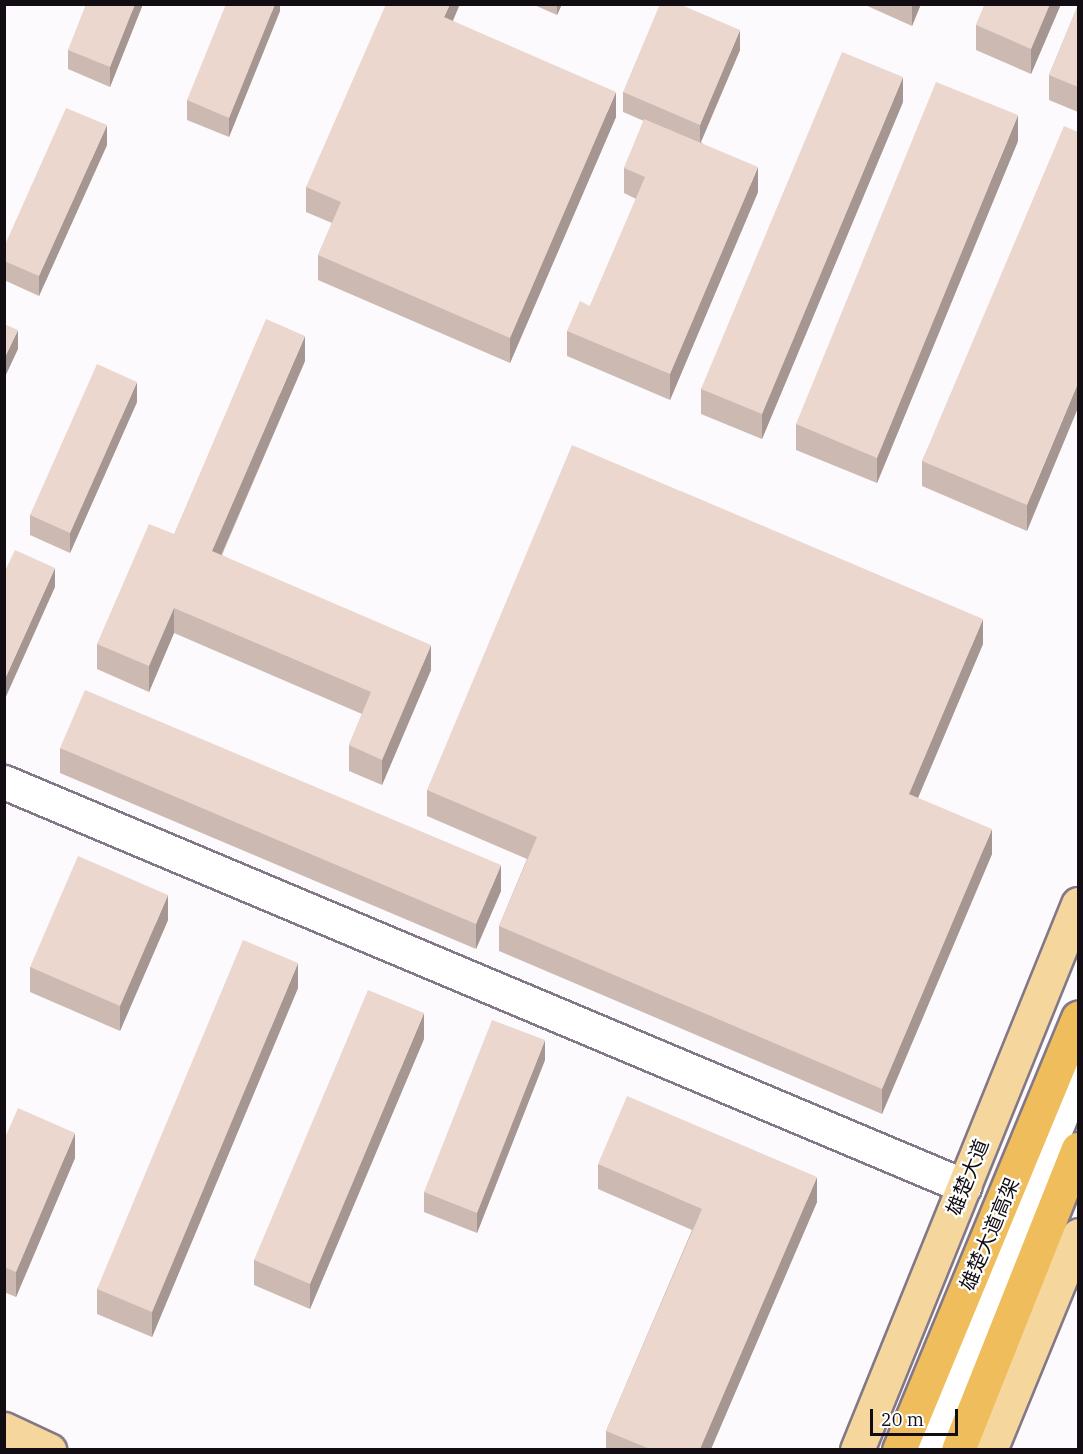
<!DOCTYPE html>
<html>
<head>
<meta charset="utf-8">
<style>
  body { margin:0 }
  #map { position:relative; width:1083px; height:1454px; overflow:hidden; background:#fcfafd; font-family:"IBM Plex Serif","Noto Sans SC",serif }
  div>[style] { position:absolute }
  .roads { filter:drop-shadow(2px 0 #837887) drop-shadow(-2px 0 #837887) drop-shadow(0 2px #837887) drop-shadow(0 -2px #837887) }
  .minor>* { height:33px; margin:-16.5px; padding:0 16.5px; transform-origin:16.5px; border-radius:16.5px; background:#fff }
  .major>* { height:33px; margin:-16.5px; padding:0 16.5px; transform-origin:16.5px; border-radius:16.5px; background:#f5d79d }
  .highway>* { height:33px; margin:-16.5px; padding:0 16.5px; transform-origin:16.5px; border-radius:16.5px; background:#efbd5b }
  .wall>* { inset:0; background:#cbb9b2 }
  .shaded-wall>* { inset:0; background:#a59691 }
  .building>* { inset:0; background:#ecd7cf }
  span { translate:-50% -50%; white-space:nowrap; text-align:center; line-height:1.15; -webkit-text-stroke:4.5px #fff; paint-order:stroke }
  .street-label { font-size:20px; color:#120d13 }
  .frame { position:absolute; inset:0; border:6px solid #120d13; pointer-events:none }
  .scale { position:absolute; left:870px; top:1409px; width:88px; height:27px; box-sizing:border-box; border:3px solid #120d13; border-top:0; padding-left:8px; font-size:18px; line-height:21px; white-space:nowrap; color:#120d13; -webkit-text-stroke:4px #fff; paint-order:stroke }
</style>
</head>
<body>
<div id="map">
  <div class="roads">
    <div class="minor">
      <div style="left:4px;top:782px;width:1042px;rotate:22.82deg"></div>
      <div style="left:926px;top:1450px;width:406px;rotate:-68deg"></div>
    </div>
    <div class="major">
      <div style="left:4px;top:1429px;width:50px;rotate:25deg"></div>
      <div style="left:857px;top:1450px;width:589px;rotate:-67.96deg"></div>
      <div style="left:990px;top:1450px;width:232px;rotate:-67.7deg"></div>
    </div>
    <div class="highway">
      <div style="left:899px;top:1450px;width:468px;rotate:-67.5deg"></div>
      <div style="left:958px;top:1450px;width:324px;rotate:-68.3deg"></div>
    </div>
  </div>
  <div class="wall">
    <div style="clip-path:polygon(143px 4px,110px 87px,68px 69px,68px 50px)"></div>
    <div style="clip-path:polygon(280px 4px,280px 11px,229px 137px,187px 120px,187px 100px)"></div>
    <div style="clip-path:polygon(532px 4px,562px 4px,557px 15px)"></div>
    <div style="clip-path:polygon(863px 4px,921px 4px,912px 26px)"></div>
    <div style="clip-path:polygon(985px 4px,1061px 4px,1031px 74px,976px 50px,976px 25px)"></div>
    <div style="clip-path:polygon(1078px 5px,1078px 112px,1049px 100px,1049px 75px)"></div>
    <div style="clip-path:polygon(453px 21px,616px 117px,510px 363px,318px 280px,318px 255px,332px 223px,306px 212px,306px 187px)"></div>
    <div style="clip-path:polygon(740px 50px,701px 142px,758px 192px,670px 400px,567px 356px,567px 331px,590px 306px,636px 199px,624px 193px,624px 168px,644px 121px,623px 112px,623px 92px)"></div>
    <div style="clip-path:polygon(903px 102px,762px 439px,701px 414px,701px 389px)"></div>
    <div style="clip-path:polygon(1078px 132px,1027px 531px,922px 486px,922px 461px)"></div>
    <div style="clip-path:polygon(1018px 141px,877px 483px,796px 450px,796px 424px)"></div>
    <div style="clip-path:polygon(107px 145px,39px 296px,4px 280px,4px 247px)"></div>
    <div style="clip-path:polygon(305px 361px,222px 555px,431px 670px,382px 785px,349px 771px,349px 745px,362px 714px,174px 633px,149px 692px,97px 669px,97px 644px,174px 534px)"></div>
    <div style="clip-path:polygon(137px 402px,70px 553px,30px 535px,30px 515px)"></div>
    <div style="clip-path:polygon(983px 644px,918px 798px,992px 854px,882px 1114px,499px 951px,499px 926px,527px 859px,427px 816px,427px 790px)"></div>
    <div style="clip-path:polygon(60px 748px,501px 891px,476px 949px,60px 773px)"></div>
    <div style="clip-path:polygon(168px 920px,120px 1031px,30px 992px,30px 967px)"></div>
    <div style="clip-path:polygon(298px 988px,152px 1337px,97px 1314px,97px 1289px)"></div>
    <div style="clip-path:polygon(424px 1039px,310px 1309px,254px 1285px,254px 1260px)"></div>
    <div style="clip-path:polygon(545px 1060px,477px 1233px,424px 1212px,424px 1192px)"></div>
    <div style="clip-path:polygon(4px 1140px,75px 1158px,16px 1297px,4px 1292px)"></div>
    <div style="clip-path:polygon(598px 1164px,817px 1202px,711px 1449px,606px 1449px,606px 1431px,692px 1230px,598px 1189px)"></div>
  </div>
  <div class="shaded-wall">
    <div style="clip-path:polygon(135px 4px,143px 4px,110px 87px,110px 67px)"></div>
    <div style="clip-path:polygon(275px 4px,280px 4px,280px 11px,229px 137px,229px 118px)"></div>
    <div style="clip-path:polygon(450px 4px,460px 4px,444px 42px,444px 17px)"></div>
    <div style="clip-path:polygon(557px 4px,562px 4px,557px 15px)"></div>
    <div style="clip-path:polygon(912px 4px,921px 4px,912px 26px)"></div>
    <div style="clip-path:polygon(1050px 4px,1061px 4px,1031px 74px,1031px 49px)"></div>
    <div style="clip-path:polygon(740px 30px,740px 50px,700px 144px,700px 125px)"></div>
    <div style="clip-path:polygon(903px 77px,903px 102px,762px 439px,762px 414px)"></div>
    <div style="clip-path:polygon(616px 92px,616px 117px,510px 363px,510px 338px)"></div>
    <div style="clip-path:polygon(1018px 115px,1018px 141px,877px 483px,877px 458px)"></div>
    <div style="clip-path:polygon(107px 125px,107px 145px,39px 296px,39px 276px)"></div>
    <div style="clip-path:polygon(758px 167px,758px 192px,670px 400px,670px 374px)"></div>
    <div style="clip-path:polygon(18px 330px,18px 349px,4px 379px,4px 359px)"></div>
    <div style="clip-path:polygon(305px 336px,305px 361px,212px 576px,212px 551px)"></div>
    <div style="clip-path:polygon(137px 382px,137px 402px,70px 553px,70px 533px)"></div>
    <div style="clip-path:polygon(1078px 383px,1078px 408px,1027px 531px,1027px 505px)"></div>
    <div style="clip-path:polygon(55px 568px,55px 587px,4px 701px,4px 681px)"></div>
    <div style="clip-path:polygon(174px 608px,174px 633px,149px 692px,149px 666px)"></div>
    <div style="clip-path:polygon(983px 619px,983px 644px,909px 819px,909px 794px)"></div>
    <div style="clip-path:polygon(431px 645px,431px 670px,382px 785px,382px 760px)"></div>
    <div style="clip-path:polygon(992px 829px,992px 854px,882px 1114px,882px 1089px)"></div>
    <div style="clip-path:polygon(501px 865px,501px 891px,476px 949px,476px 924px)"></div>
    <div style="clip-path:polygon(168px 895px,168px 920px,120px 1031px,120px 1006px)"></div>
    <div style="clip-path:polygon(298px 963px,298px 988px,152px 1337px,152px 1312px)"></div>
    <div style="clip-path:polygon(424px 1013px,424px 1039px,310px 1309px,310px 1284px)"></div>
    <div style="clip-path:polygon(545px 1040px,545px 1060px,477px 1233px,477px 1213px)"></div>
    <div style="clip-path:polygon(75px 1133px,75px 1158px,16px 1297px,16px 1272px)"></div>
    <div style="clip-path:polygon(817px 1177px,817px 1202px,711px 1449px,700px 1449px)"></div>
  </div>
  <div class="building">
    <div style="clip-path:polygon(86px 4px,135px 4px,110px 67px,68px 50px)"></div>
    <div style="clip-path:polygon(226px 4px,275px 4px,229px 118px,187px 100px)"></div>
    <div style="clip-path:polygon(386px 4px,450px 4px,444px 17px,616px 92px,510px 338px,318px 255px,341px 202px,306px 187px)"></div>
    <div style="clip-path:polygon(660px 4px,679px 4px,740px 30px,700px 125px,623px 92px)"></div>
    <div style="clip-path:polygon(985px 4px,1050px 4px,1031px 49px,976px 25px)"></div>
    <div style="clip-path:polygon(1078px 5px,1078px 87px,1049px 75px)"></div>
    <div style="clip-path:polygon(842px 52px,903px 77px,762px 414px,701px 389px)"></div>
    <div style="clip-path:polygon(936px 82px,1018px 115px,877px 458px,796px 424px)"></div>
    <div style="clip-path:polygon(66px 108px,107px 125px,39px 276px,4px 261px,4px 247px)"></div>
    <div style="clip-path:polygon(644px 119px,758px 167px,670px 374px,567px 331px,580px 301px,590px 306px,645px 177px,624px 168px)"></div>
    <div style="clip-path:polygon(1064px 126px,1078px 132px,1078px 383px,1027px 505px,922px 461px)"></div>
    <div style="clip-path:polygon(266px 319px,305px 336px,212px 551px,431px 645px,382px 760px,349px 745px,371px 692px,174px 608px,149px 666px,97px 644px,149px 524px,174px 534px)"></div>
    <div style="clip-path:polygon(4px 324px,18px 330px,4px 359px)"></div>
    <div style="clip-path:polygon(97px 364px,137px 382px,70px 533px,30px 515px)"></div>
    <div style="clip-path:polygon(572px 445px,983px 619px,909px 794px,992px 829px,882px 1089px,499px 926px,537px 837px,427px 790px)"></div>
    <div style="clip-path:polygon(15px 550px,55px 568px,4px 681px,4px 573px)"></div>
    <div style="clip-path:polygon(85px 690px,501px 865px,476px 924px,60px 748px)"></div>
    <div style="clip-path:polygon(78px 856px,168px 895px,120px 1006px,30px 967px)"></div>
    <div style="clip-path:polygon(243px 940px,298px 963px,152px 1312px,97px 1289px)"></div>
    <div style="clip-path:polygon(368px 990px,424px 1013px,310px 1284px,254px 1260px)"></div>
    <div style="clip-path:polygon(492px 1020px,545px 1040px,477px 1213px,424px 1192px)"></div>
    <div style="clip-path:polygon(627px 1096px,817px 1177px,700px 1449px,650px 1449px,606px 1431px,702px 1209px,598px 1164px)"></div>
    <div style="clip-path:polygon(18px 1108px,75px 1133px,16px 1272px,4px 1267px,4px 1140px)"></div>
  </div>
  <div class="street-label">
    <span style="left:967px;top:1177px;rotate:-68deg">雄楚大道</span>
    <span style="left:989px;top:1234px;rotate:-67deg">雄楚大道高架</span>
  </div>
  <div class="frame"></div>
  <div class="scale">20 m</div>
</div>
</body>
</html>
